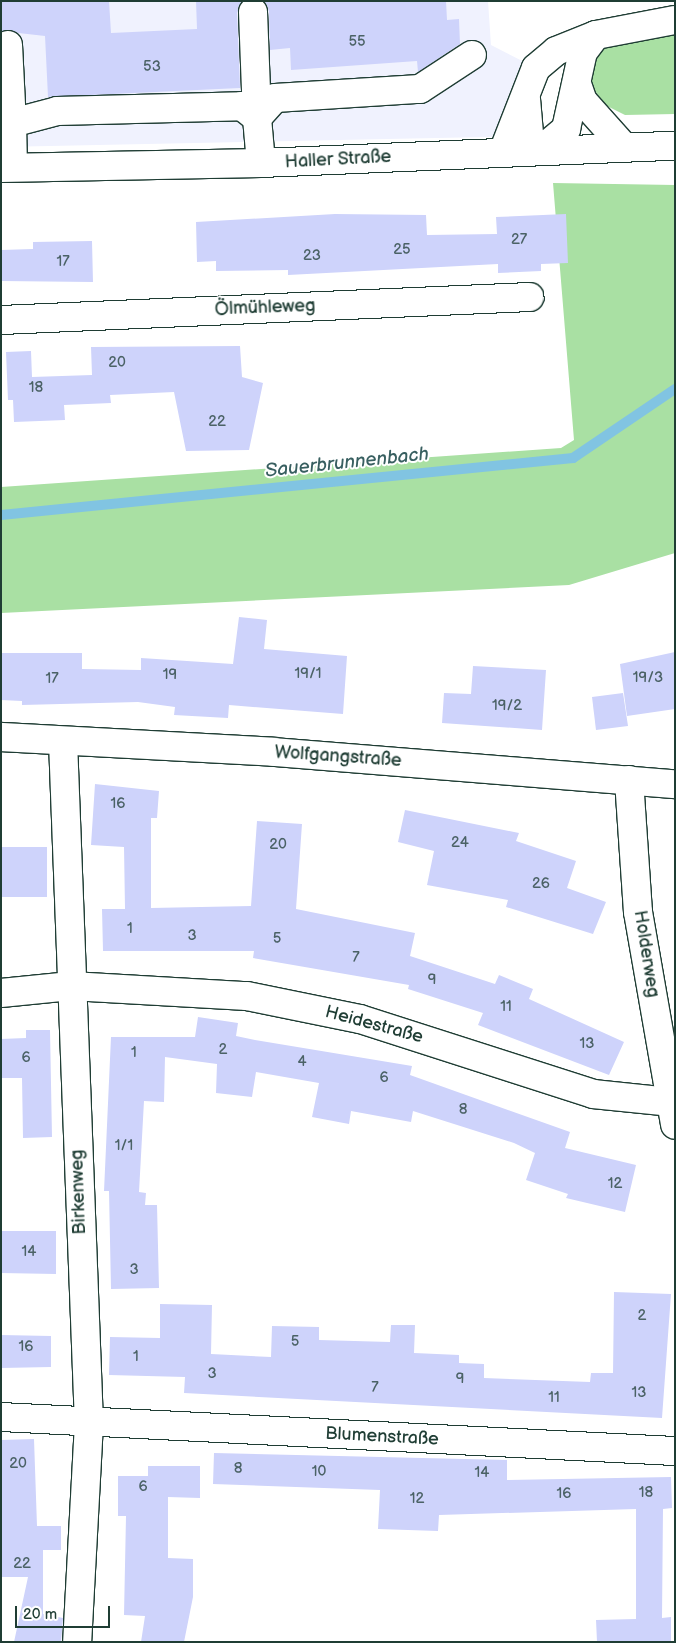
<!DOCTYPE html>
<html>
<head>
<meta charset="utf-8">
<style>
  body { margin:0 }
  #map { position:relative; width:676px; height:1643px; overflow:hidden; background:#fff; font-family:"Balsamiq Sans",sans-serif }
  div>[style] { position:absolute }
  .built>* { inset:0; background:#f0f2fe }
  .green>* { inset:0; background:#a9e0a3 }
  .stream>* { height:10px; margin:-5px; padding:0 5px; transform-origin:5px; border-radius:5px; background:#81c4e2 }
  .building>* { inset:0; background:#ced3fb }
  .roads { filter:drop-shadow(1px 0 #1f3d34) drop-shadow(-1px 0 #1f3d34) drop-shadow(0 1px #1f3d34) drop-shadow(0 -1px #1f3d34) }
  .minor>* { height:28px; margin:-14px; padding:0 14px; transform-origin:14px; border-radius:14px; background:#fff }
  .major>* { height:28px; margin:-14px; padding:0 14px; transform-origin:14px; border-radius:14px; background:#fff }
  span { translate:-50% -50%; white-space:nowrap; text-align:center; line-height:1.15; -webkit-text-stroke:4px #fff; paint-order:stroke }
  .number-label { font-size:15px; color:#4b6266 }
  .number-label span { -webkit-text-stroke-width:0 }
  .street-label { font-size:18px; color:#1f3d34 }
  .water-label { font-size:19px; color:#385f60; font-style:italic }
  .frame { position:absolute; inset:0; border:2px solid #1f3d34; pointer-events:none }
  .scale { position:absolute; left:15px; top:1606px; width:95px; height:22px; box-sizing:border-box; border:2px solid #1f3d34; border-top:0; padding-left:6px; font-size:15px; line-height:18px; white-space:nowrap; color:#1f3d34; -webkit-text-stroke:4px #fff; paint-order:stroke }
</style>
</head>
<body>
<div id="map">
  <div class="built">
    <div style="clip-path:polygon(1px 1px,488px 1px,491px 45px,536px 68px,532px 136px,1px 147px)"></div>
  </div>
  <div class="green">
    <div style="clip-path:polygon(675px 20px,675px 114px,625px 115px,605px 105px,578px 67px,583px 52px)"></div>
    <div style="clip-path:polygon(553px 183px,675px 185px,675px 553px,569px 585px,1px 613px,1px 487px,561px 448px,574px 440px)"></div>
  </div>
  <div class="stream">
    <div style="left:1px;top:515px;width:575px;rotate:-5.69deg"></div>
    <div style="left:573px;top:458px;width:123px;rotate:-34.1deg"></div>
  </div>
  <div class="building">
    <div style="clip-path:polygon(1px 1px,109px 1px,111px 33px,197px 29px,196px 1px,242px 1px,237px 13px,240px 88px,48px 97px,45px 36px,1px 31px)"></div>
    <div style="clip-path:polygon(264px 1px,446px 1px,447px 20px,459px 19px,460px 44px,418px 72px,417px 61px,291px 70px,290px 48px,270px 50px,269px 11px)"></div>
    <div style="clip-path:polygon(335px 214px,426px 215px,427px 235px,497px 234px,496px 217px,566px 214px,568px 263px,541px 264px,541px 271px,498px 273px,498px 264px,288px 275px,288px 270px,216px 271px,216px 261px,197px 262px,196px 222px)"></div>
    <div style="clip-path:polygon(92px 241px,93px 282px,1px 281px,1px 250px,33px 249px,33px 242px)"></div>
    <div style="clip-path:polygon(240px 346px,242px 377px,263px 383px,249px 450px,186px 451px,174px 392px,110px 395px,111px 403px,64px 405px,65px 420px,14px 422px,13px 400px,8px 400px,6px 352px,31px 351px,32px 377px,92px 375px,91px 347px)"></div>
    <div style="clip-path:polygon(239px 617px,267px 620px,264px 649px,347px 656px,343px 714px,229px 705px,228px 718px,174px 715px,175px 707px,138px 702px,22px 705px,22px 701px,1px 700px,1px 653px,82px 653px,82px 669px,141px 670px,141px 658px,233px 664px)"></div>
    <div style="clip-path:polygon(675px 652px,675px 709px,627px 716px,620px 664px)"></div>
    <div style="clip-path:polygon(473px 666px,546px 670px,542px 730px,442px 723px,444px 693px,471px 694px)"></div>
    <div style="clip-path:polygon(623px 693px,628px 726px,596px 730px,592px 697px)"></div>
    <div style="clip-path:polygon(95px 784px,159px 791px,157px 818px,151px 818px,151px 908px,251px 906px,257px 821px,302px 824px,296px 909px,415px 933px,410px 956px,495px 984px,499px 975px,533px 989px,529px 999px,624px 1042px,609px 1075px,478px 1025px,483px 1013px,408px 989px,409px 985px,253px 958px,254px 951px,103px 951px,102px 909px,125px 909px,124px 847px,91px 845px)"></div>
    <div style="clip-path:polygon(405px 810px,519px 833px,516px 841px,576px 861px,567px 888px,606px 902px,593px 934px,506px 907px,508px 900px,427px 885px,434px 851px,398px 842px)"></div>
    <div style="clip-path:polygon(1px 847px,47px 847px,47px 897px,1px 897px)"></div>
    <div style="clip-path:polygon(198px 1017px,238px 1023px,236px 1036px,255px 1040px,412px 1066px,410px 1075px,570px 1132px,565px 1148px,636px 1165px,625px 1212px,566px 1198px,568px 1194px,526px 1180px,535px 1153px,514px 1143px,413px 1111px,411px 1122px,351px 1111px,349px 1124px,312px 1117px,319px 1083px,256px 1072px,252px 1097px,216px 1093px,217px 1064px,165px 1057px,164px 1102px,144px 1101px,139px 1192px,146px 1193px,145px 1205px,157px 1205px,159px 1288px,111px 1289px,109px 1191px,104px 1191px,111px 1037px,195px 1037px)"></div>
    <div style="clip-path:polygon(26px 1030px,50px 1030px,52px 1137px,23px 1138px,22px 1078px,1px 1078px,1px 1039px,26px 1038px)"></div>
    <div style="clip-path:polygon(1px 1231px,56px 1231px,56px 1274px,1px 1273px)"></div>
    <div style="clip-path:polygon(614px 1292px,671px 1294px,662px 1418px,184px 1393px,185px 1377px,109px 1375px,110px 1337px,160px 1338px,160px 1304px,212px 1305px,211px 1354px,271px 1357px,272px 1326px,319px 1327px,319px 1340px,390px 1342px,391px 1325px,415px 1325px,414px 1353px,459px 1355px,459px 1363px,484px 1364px,484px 1378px,590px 1382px,591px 1373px,613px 1373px)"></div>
    <div style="clip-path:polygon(1px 1335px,51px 1336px,51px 1367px,1px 1368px)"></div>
    <div style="clip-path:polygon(34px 1439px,37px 1526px,61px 1526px,61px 1550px,43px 1550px,43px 1614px,63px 1618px,61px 1642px,14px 1642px,28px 1577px,1px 1577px,1px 1440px)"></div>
    <div style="clip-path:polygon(214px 1453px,507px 1460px,507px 1480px,671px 1477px,672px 1508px,663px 1509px,662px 1618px,671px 1617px,671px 1642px,597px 1642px,596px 1620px,636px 1619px,636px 1509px,439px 1515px,438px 1531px,378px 1529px,380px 1490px,213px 1484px)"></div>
    <div style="clip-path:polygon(148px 1466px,200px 1466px,200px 1498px,168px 1497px,168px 1558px,193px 1559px,193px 1597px,184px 1642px,141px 1642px,145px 1616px,124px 1615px,126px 1516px,118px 1516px,118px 1476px,148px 1476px)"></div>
  </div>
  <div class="roads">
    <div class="minor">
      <div style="left:253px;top:12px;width:106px;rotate:87.8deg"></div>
      <div style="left:257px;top:118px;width:27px;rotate:-48deg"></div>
      <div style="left:275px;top:98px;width:145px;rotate:-3.6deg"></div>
      <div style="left:420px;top:89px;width:62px;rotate:-33.2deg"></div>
      <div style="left:8px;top:45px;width:78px;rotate:87.1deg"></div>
      <div style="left:12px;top:123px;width:47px;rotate:-14.9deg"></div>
      <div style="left:57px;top:111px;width:185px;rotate:-1.5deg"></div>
      <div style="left:242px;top:106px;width:19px;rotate:39deg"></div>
      <div style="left:257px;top:118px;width:45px;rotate:84.9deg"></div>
      <div style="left:577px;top:84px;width:18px;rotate:71deg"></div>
      <div style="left:583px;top:101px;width:63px;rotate:48.2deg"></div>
      <div style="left:526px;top:99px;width:37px;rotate:85deg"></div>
      <div style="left:529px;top:136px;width:18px;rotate:49deg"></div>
      <div style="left:541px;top:150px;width:33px;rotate:-40deg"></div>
      <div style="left:566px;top:129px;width:79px;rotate:-77.6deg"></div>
      <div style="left:583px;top:52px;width:21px;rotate:-53deg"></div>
      <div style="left:12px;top:123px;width:44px;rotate:88.7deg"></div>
      <div style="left:503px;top:152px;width:90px;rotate:-68.6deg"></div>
      <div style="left:536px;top:68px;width:26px;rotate:-40deg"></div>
      <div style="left:556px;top:51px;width:43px;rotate:-21.8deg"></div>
      <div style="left:596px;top:35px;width:80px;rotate:-10.8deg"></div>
      <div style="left:1px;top:320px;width:529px;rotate:-2.49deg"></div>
      <div style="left:1px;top:737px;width:273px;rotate:3.1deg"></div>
      <div style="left:274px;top:752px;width:402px;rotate:4.6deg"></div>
      <div style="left:63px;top:741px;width:682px;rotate:87.82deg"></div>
      <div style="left:89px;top:1423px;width:219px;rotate:93.1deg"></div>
      <div style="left:629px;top:780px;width:132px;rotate:86.1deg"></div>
      <div style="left:638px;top:912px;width:216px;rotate:80.1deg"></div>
      <div style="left:1px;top:993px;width:70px;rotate:-5.7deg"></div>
      <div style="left:71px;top:986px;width:176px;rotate:3.3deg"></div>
      <div style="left:247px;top:996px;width:115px;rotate:11.5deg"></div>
      <div style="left:360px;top:1019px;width:245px;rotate:17.8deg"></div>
      <div style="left:593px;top:1094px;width:77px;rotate:5.9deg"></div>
      <div style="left:1px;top:1417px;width:675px;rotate:2.89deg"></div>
    </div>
    <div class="major">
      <div style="left:1px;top:168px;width:260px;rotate:-1.1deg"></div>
      <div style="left:261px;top:163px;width:414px;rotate:-2.4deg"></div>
    </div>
  </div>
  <div class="number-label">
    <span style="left:357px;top:42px">55</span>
    <span style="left:152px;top:67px">53</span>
    <span style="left:519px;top:240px">27</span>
    <span style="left:402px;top:250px">25</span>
    <span style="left:312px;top:256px">23</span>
    <span style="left:63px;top:262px">17</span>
    <span style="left:117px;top:363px">20</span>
    <span style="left:36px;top:388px">18</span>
    <span style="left:217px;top:422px">22</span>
    <span style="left:308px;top:674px">19/1</span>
    <span style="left:170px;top:675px">19</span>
    <span style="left:648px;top:678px">19/3</span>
    <span style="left:52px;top:679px">17</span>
    <span style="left:507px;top:706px">19/2</span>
    <span style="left:118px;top:804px">16</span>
    <span style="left:460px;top:843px">24</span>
    <span style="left:278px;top:845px">20</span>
    <span style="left:541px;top:884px">26</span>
    <span style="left:130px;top:929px">1</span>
    <span style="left:192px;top:936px">3</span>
    <span style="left:277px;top:939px">5</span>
    <span style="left:356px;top:958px">7</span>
    <span style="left:432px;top:980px">9</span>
    <span style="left:506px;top:1007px">11</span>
    <span style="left:587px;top:1044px">13</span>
    <span style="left:223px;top:1050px">2</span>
    <span style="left:134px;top:1053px">1</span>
    <span style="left:26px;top:1058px">6</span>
    <span style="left:302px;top:1062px">4</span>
    <span style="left:384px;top:1078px">6</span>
    <span style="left:463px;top:1110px">8</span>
    <span style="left:124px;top:1146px">1/1</span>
    <span style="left:615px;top:1184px">12</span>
    <span style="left:29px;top:1252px">14</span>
    <span style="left:134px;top:1270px">3</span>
    <span style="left:642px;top:1316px">2</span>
    <span style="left:295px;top:1342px">5</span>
    <span style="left:26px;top:1347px">16</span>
    <span style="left:136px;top:1357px">1</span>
    <span style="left:212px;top:1374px">3</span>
    <span style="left:460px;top:1379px">9</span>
    <span style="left:375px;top:1388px">7</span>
    <span style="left:639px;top:1393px">13</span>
    <span style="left:554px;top:1398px">11</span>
    <span style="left:18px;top:1464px">20</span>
    <span style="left:238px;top:1469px">8</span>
    <span style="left:319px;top:1472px">10</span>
    <span style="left:482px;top:1473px">14</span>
    <span style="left:143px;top:1487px">6</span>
    <span style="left:646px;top:1493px">18</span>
    <span style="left:564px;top:1494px">16</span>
    <span style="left:417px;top:1499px">12</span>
    <span style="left:22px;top:1564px">22</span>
  </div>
  <div class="street-label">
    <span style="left:338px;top:160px;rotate:-3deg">Haller Straße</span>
    <span style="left:265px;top:308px;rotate:-2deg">Ölmühleweg</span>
    <span style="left:338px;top:757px;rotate:4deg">Wolfgangstraße</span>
    <span style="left:646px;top:954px;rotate:81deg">Holderweg</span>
    <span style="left:374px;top:1025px;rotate:15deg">Heidestraße</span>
    <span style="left:79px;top:1192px;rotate:-92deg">Birkenweg</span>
    <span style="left:382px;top:1437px;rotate:3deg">Blumenstraße</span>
  </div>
  <div class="water-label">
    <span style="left:347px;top:463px;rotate:-6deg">Sauerbrunnenbach</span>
  </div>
  <div class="frame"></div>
  <div class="scale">20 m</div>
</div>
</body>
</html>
